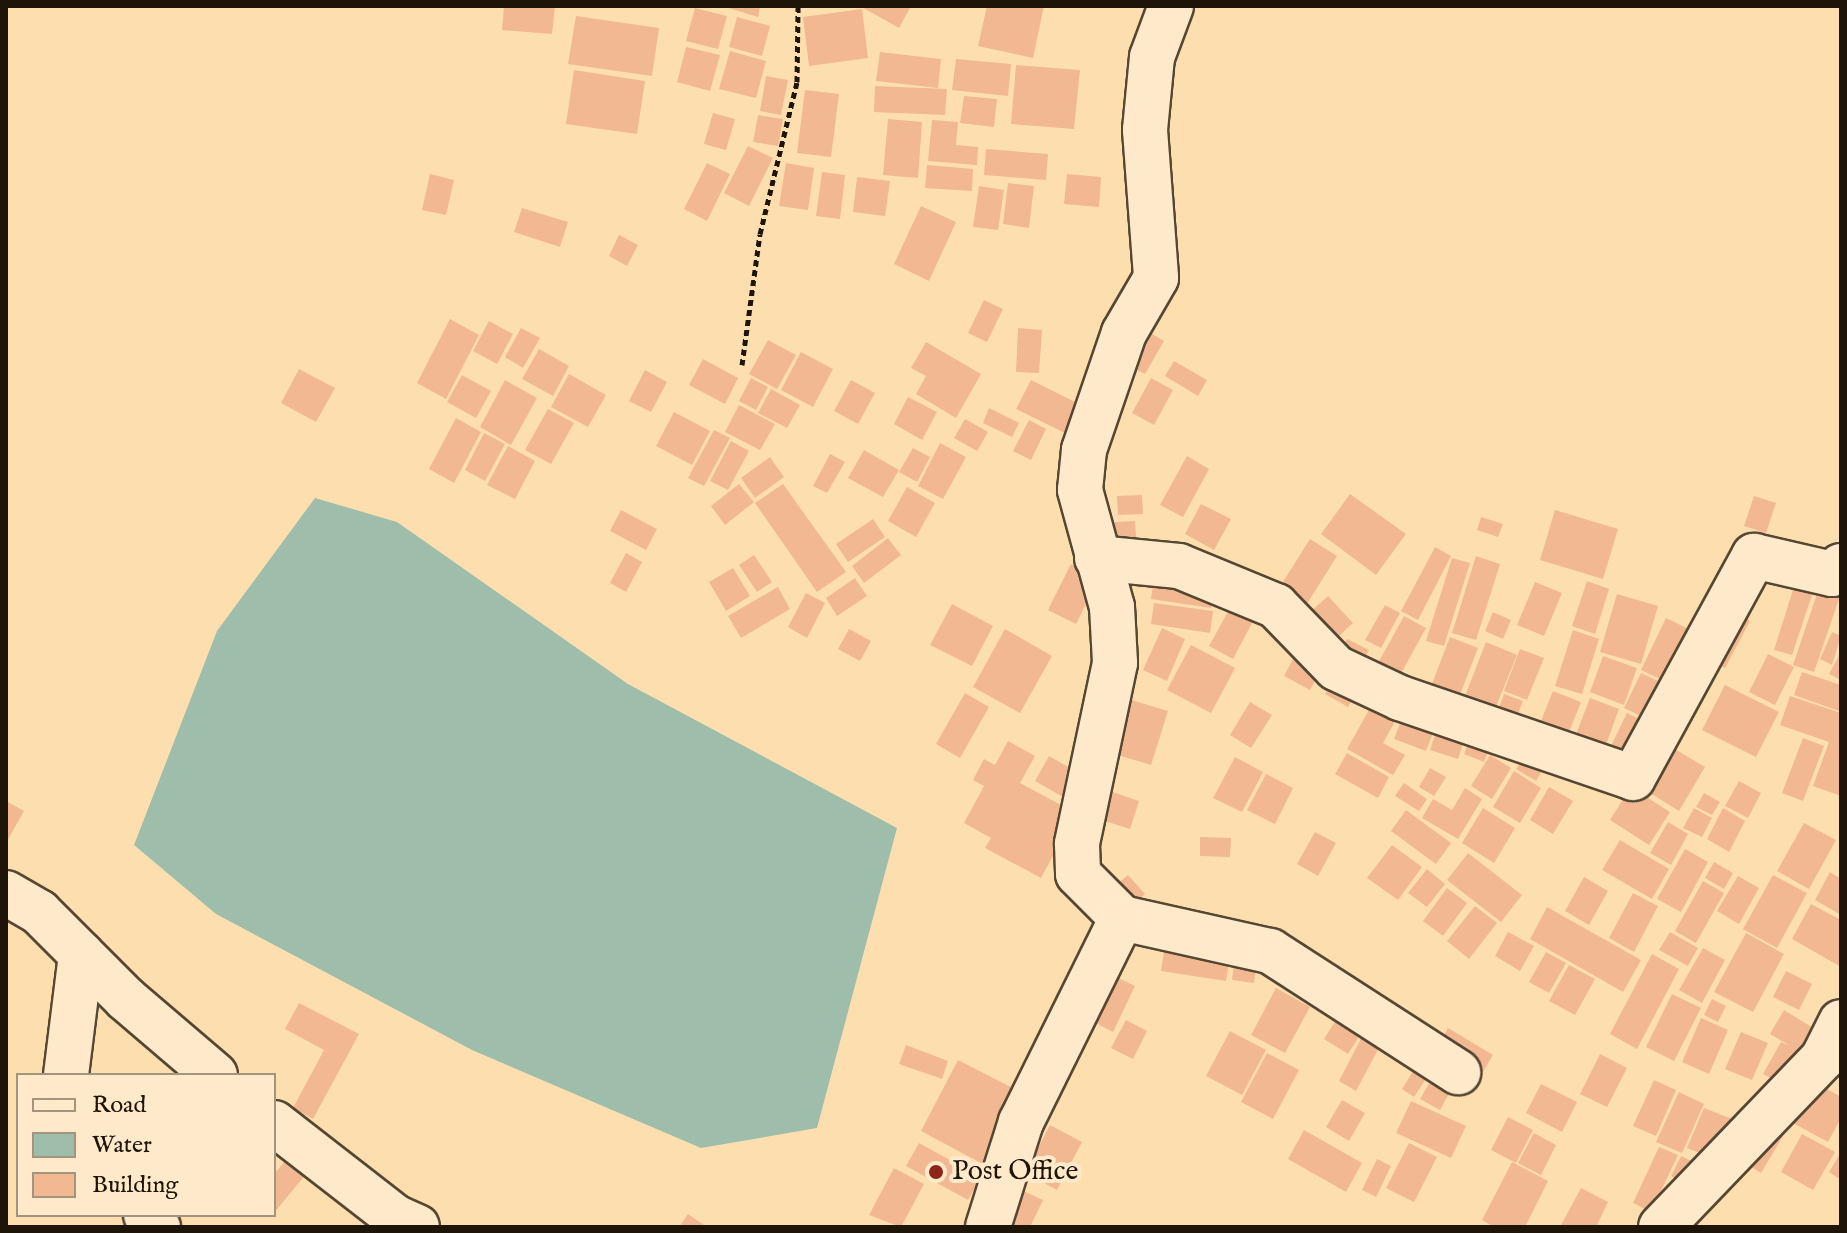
<!DOCTYPE html>
<html>
<head>
<meta charset="utf-8">
<style>
  body { margin:0 }
  #map { position:relative; width:1847px; height:1233px; overflow:hidden; background:#fddfaf; font-family:"IM FELL English",serif }
  div>[style] { position:absolute }
  .water>* { inset:0; background:#9fbdab }
  .building>* { inset:0; background:#f2b891 }
  .path>* { height:5px; margin-top:-2.5px; transform-origin:0; background:repeating-linear-gradient(90deg,#1f1408 0 6px,transparent 0 10px) }
  .roads { filter:drop-shadow(2px 0 #564732) drop-shadow(-2px 0 #564732) drop-shadow(0 2px #564732) drop-shadow(0 -2px #564732) }
  .minor>* { height:44px; margin:-22px; padding:0 22px; transform-origin:22px; border-radius:22px; background:#feeacb }
  .dots>* { width:22px; height:22px; translate:-50% -50%; box-sizing:border-box; border:4px solid #feeacb; border-radius:50% }
  span { translate:-50% -50%; white-space:nowrap; text-align:center; line-height:1.15; -webkit-text-stroke:8px #feeacb; paint-order:stroke }
  .poi-label { font-size:28px; color:#1f1408 }
  .left { translate:0 -50%; text-align:left }
  .frame { position:absolute; inset:0; border:8px solid #1f1408; pointer-events:none }
  .legend { position:absolute; left:16px; top:1073px; width:260px; height:144px; box-sizing:border-box; background:#feeacb; border:2px solid #a5947d; margin:0; padding:10px 14px; list-style:none; font-size:24px; color:#1f1408 }
  .legend li { display:flex; align-items:center; gap:16px; height:40px }
  .legend b { width:40px; border:2px solid #a5947d }
</style>
</head>
<body>
<div id="map">
  <div class="water">
    <div style="clip-path:polygon(315px 498px,397px 522px,628px 684px,897px 828px,817px 1128px,701px 1148px,472px 1050px,216px 914px,134px 845px,217px 631px)"></div>
  </div>
  <div class="building">
    <div style="clip-path:polygon(504px 6px,555px 6px,552px 34px,502px 30px)"></div>
    <div style="clip-path:polygon(722px 6px,760px 6px,758px 17px)"></div>
    <div style="clip-path:polygon(860px 6px,911px 6px,899px 28px)"></div>
    <div style="clip-path:polygon(987px 6px,1044px 6px,1033px 58px,978px 46px)"></div>
    <div style="clip-path:polygon(695px 8px,727px 16px,718px 49px,686px 41px)"></div>
    <div style="clip-path:polygon(862px 9px,868px 58px,809px 66px,803px 17px)"></div>
    <div style="clip-path:polygon(576px 16px,659px 28px,652px 76px,568px 64px)"></div>
    <div style="clip-path:polygon(737px 17px,770px 26px,762px 56px,729px 47px)"></div>
    <div style="clip-path:polygon(686px 47px,720px 55px,710px 91px,677px 82px)"></div>
    <div style="clip-path:polygon(730px 51px,766px 61px,756px 98px,719px 89px)"></div>
    <div style="clip-path:polygon(880px 52px,941px 59px,938px 88px,876px 81px)"></div>
    <div style="clip-path:polygon(956px 59px,1011px 64px,1008px 96px,952px 90px)"></div>
    <div style="clip-path:polygon(1016px 65px,1080px 70px,1074px 129px,1011px 124px)"></div>
    <div style="clip-path:polygon(574px 70px,645px 81px,637px 134px,566px 124px)"></div>
    <div style="clip-path:polygon(766px 76px,788px 80px,781px 115px,760px 111px)"></div>
    <div style="clip-path:polygon(875px 86px,947px 89px,945px 115px,874px 112px)"></div>
    <div style="clip-path:polygon(805px 90px,839px 94px,831px 157px,797px 153px)"></div>
    <div style="clip-path:polygon(964px 96px,997px 99px,994px 127px,960px 123px)"></div>
    <div style="clip-path:polygon(713px 113px,735px 119px,726px 150px,704px 144px)"></div>
    <div style="clip-path:polygon(758px 115px,783px 119px,778px 146px,753px 142px)"></div>
    <div style="clip-path:polygon(888px 119px,922px 122px,918px 178px,883px 175px)"></div>
    <div style="clip-path:polygon(932px 120px,958px 122px,956px 145px,978px 147px,977px 165px,928px 161px)"></div>
    <div style="clip-path:polygon(748px 146px,773px 158px,749px 206px,724px 193px)"></div>
    <div style="clip-path:polygon(986px 149px,1048px 154px,1046px 180px,984px 175px)"></div>
    <div style="clip-path:polygon(707px 163px,730px 174px,707px 221px,684px 209px)"></div>
    <div style="clip-path:polygon(786px 163px,814px 168px,808px 210px,779px 206px)"></div>
    <div style="clip-path:polygon(927px 165px,973px 169px,972px 191px,925px 188px)"></div>
    <div style="clip-path:polygon(822px 172px,845px 175px,840px 219px,816px 216px)"></div>
    <div style="clip-path:polygon(430px 174px,454px 180px,446px 215px,422px 210px)"></div>
    <div style="clip-path:polygon(1067px 174px,1101px 177px,1099px 207px,1064px 204px)"></div>
    <div style="clip-path:polygon(857px 177px,890px 181px,885px 216px,853px 212px)"></div>
    <div style="clip-path:polygon(1008px 183px,1034px 186px,1029px 228px,1003px 224px)"></div>
    <div style="clip-path:polygon(979px 186px,1004px 190px,998px 230px,973px 227px)"></div>
    <div style="clip-path:polygon(921px 206px,956px 222px,929px 281px,894px 264px)"></div>
    <div style="clip-path:polygon(522px 208px,568px 222px,560px 247px,514px 232px)"></div>
    <div style="clip-path:polygon(619px 235px,638px 245px,627px 266px,609px 256px)"></div>
    <div style="clip-path:polygon(984px 300px,1003px 309px,987px 342px,968px 333px)"></div>
    <div style="clip-path:polygon(450px 319px,479px 335px,446px 399px,417px 383px)"></div>
    <div style="clip-path:polygon(489px 321px,513px 334px,497px 364px,473px 351px)"></div>
    <div style="clip-path:polygon(521px 328px,540px 338px,523px 368px,505px 357px)"></div>
    <div style="clip-path:polygon(1018px 328px,1042px 330px,1039px 373px,1016px 372px)"></div>
    <div style="clip-path:polygon(1152px 334px,1164px 341px,1145px 374px,1133px 368px)"></div>
    <div style="clip-path:polygon(768px 340px,796px 355px,777px 389px,749px 374px)"></div>
    <div style="clip-path:polygon(926px 342px,981px 374px,956px 418px,916px 394px,926px 376px,911px 368px)"></div>
    <div style="clip-path:polygon(539px 349px,569px 366px,553px 396px,522px 379px)"></div>
    <div style="clip-path:polygon(801px 352px,833px 369px,813px 407px,781px 390px)"></div>
    <div style="clip-path:polygon(703px 359px,738px 378px,725px 404px,689px 385px)"></div>
    <div style="clip-path:polygon(1174px 361px,1207px 380px,1198px 396px,1165px 376px)"></div>
    <div style="clip-path:polygon(299px 369px,335px 388px,316px 422px,281px 403px)"></div>
    <div style="clip-path:polygon(645px 370px,667px 382px,651px 412px,629px 401px)"></div>
    <div style="clip-path:polygon(569px 374px,606px 395px,588px 427px,551px 407px)"></div>
    <div style="clip-path:polygon(462px 375px,491px 391px,476px 418px,447px 402px)"></div>
    <div style="clip-path:polygon(751px 378px,768px 387px,756px 410px,739px 401px)"></div>
    <div style="clip-path:polygon(1151px 378px,1173px 390px,1154px 425px,1132px 413px)"></div>
    <div style="clip-path:polygon(505px 380px,537px 398px,511px 445px,480px 427px)"></div>
    <div style="clip-path:polygon(851px 380px,875px 393px,858px 424px,834px 411px)"></div>
    <div style="clip-path:polygon(1031px 380px,1079px 404px,1065px 433px,1016px 409px)"></div>
    <div style="clip-path:polygon(771px 389px,800px 405px,787px 428px,758px 413px)"></div>
    <div style="clip-path:polygon(908px 397px,937px 412px,922px 440px,894px 424px)"></div>
    <div style="clip-path:polygon(739px 405px,775px 424px,760px 450px,725px 432px)"></div>
    <div style="clip-path:polygon(989px 408px,1019px 423px,1012px 437px,983px 423px)"></div>
    <div style="clip-path:polygon(548px 409px,574px 423px,551px 464px,525px 450px)"></div>
    <div style="clip-path:polygon(674px 412px,710px 431px,692px 465px,656px 446px)"></div>
    <div style="clip-path:polygon(456px 418px,481px 432px,454px 483px,429px 469px)"></div>
    <div style="clip-path:polygon(965px 419px,988px 432px,977px 451px,954px 438px)"></div>
    <div style="clip-path:polygon(1029px 420px,1046px 429px,1031px 460px,1013px 451px)"></div>
    <div style="clip-path:polygon(714px 430px,730px 438px,704px 486px,688px 478px)"></div>
    <div style="clip-path:polygon(484px 433px,505px 444px,485px 481px,465px 470px)"></div>
    <div style="clip-path:polygon(731px 441px,749px 451px,728px 490px,710px 481px)"></div>
    <div style="clip-path:polygon(940px 443px,966px 457px,943px 499px,918px 486px)"></div>
    <div style="clip-path:polygon(508px 446px,535px 461px,515px 499px,487px 485px)"></div>
    <div style="clip-path:polygon(913px 448px,930px 457px,917px 482px,899px 472px)"></div>
    <div style="clip-path:polygon(864px 450px,899px 470px,883px 497px,848px 478px)"></div>
    <div style="clip-path:polygon(830px 454px,845px 462px,827px 493px,813px 486px)"></div>
    <div style="clip-path:polygon(1187px 456px,1209px 469px,1183px 517px,1160px 505px)"></div>
    <div style="clip-path:polygon(770px 457px,784px 477px,755px 498px,741px 478px)"></div>
    <div style="clip-path:polygon(739px 484px,754px 502px,725px 525px,711px 506px)"></div>
    <div style="clip-path:polygon(783px 484px,846px 572px,817px 592px,755px 503px)"></div>
    <div style="clip-path:polygon(907px 487px,935px 503px,916px 537px,888px 521px)"></div>
    <div style="clip-path:polygon(1350px 494px,1406px 534px,1376px 575px,1321px 534px)"></div>
    <div style="clip-path:polygon(1142px 495px,1143px 514px,1118px 515px,1117px 496px)"></div>
    <div style="clip-path:polygon(1754px 496px,1776px 503px,1766px 533px,1744px 526px)"></div>
    <div style="clip-path:polygon(1201px 504px,1231px 519px,1214px 550px,1185px 534px)"></div>
    <div style="clip-path:polygon(621px 510px,657px 529px,646px 550px,610px 531px)"></div>
    <div style="clip-path:polygon(1555px 510px,1618px 529px,1603px 579px,1540px 560px)"></div>
    <div style="clip-path:polygon(1481px 517px,1503px 524px,1498px 537px,1477px 530px)"></div>
    <div style="clip-path:polygon(873px 519px,885px 537px,848px 562px,836px 544px)"></div>
    <div style="clip-path:polygon(1135px 521px,1137px 554px,1100px 556px,1098px 523px)"></div>
    <div style="clip-path:polygon(888px 538px,901px 555px,864px 583px,852px 566px)"></div>
    <div style="clip-path:polygon(1310px 539px,1337px 556px,1303px 610px,1276px 593px)"></div>
    <div style="clip-path:polygon(1435px 547px,1451px 556px,1418px 620px,1401px 611px)"></div>
    <div style="clip-path:polygon(626px 553px,642px 562px,626px 592px,610px 583px)"></div>
    <div style="clip-path:polygon(754px 555px,772px 582px,757px 592px,739px 565px)"></div>
    <div style="clip-path:polygon(1476px 556px,1500px 564px,1476px 640px,1452px 633px)"></div>
    <div style="clip-path:polygon(1452px 558px,1470px 563px,1444px 646px,1426px 641px)"></div>
    <div style="clip-path:polygon(1071px 564px,1099px 578px,1076px 624px,1048px 610px)"></div>
    <div style="clip-path:polygon(733px 568px,750px 596px,726px 611px,709px 582px)"></div>
    <div style="clip-path:polygon(1798px 574px,1817px 580px,1792px 655px,1774px 650px)"></div>
    <div style="clip-path:polygon(1154px 577px,1214px 586px,1211px 608px,1151px 599px)"></div>
    <div style="clip-path:polygon(855px 578px,867px 596px,837px 616px,826px 598px)"></div>
    <div style="clip-path:polygon(1587px 581px,1609px 589px,1595px 634px,1572px 626px)"></div>
    <div style="clip-path:polygon(1535px 582px,1562px 593px,1544px 636px,1517px 625px)"></div>
    <div style="clip-path:polygon(1820px 585px,1841px 593px,1814px 672px,1793px 665px)"></div>
    <div style="clip-path:polygon(778px 587px,790px 609px,741px 638px,728px 616px)"></div>
    <div style="clip-path:polygon(806px 593px,825px 603px,807px 638px,788px 627px)"></div>
    <div style="clip-path:polygon(1617px 594px,1658px 606px,1641px 664px,1600px 652px)"></div>
    <div style="clip-path:polygon(1328px 596px,1353px 623px,1324px 650px,1299px 622px)"></div>
    <div style="clip-path:polygon(1154px 603px,1213px 611px,1210px 633px,1151px 624px)"></div>
    <div style="clip-path:polygon(952px 604px,993px 626px,972px 666px,930px 645px)"></div>
    <div style="clip-path:polygon(1385px 605px,1400px 613px,1381px 648px,1365px 640px)"></div>
    <div style="clip-path:polygon(1230px 608px,1253px 621px,1233px 659px,1209px 646px)"></div>
    <div style="clip-path:polygon(1730px 610px,1750px 621px,1725px 668px,1704px 658px)"></div>
    <div style="clip-path:polygon(1493px 612px,1511px 620px,1503px 639px,1485px 631px)"></div>
    <div style="clip-path:polygon(1404px 616px,1426px 628px,1393px 688px,1371px 676px)"></div>
    <div style="clip-path:polygon(1666px 618px,1701px 635px,1675px 686px,1641px 670px)"></div>
    <div style="clip-path:polygon(1162px 628px,1185px 639px,1167px 681px,1143px 670px)"></div>
    <div style="clip-path:polygon(849px 629px,871px 641px,860px 661px,838px 649px)"></div>
    <div style="clip-path:polygon(1005px 629px,1052px 656px,1020px 713px,973px 687px)"></div>
    <div style="clip-path:polygon(1573px 630px,1599px 639px,1582px 694px,1555px 686px)"></div>
    <div style="clip-path:polygon(1832px 632px,1841px 636px,1832px 665px,1820px 659px)"></div>
    <div style="clip-path:polygon(1450px 637px,1478px 648px,1453px 713px,1425px 702px)"></div>
    <div style="clip-path:polygon(1347px 639px,1369px 650px,1356px 674px,1334px 662px)"></div>
    <div style="clip-path:polygon(1486px 642px,1517px 655px,1488px 726px,1458px 714px)"></div>
    <div style="clip-path:polygon(1191px 645px,1235px 668px,1211px 713px,1167px 690px)"></div>
    <div style="clip-path:polygon(1300px 646px,1326px 660px,1310px 690px,1284px 676px)"></div>
    <div style="clip-path:polygon(1520px 649px,1544px 658px,1527px 700px,1504px 691px)"></div>
    <div style="clip-path:polygon(1841px 652px,1841px 680px,1829px 674px)"></div>
    <div style="clip-path:polygon(1768px 654px,1794px 667px,1775px 705px,1749px 692px)"></div>
    <div style="clip-path:polygon(1603px 656px,1637px 668px,1624px 705px,1590px 692px)"></div>
    <div style="clip-path:polygon(1802px 672px,1841px 685px,1839px 711px,1794px 695px)"></div>
    <div style="clip-path:polygon(1641px 673px,1673px 688px,1656px 723px,1624px 708px)"></div>
    <div style="clip-path:polygon(1336px 674px,1359px 687px,1348px 707px,1325px 694px)"></div>
    <div style="clip-path:polygon(1725px 685px,1779px 712px,1756px 757px,1702px 730px)"></div>
    <div style="clip-path:polygon(1553px 691px,1581px 702px,1563px 747px,1535px 736px)"></div>
    <div style="clip-path:polygon(965px 693px,989px 707px,960px 758px,936px 744px)"></div>
    <div style="clip-path:polygon(1378px 694px,1403px 707px,1383px 743px,1405px 755px,1393px 775px,1347px 749px)"></div>
    <div style="clip-path:polygon(1504px 694px,1523px 701px,1510px 734px,1492px 726px)"></div>
    <div style="clip-path:polygon(1790px 696px,1841px 713px,1841px 796px,1813px 786px,1829px 742px,1780px 725px)"></div>
    <div style="clip-path:polygon(1590px 698px,1619px 709px,1600px 761px,1570px 750px)"></div>
    <div style="clip-path:polygon(1128px 699px,1168px 711px,1151px 765px,1111px 753px)"></div>
    <div style="clip-path:polygon(1250px 702px,1272px 715px,1251px 748px,1230px 735px)"></div>
    <div style="clip-path:polygon(1406px 708px,1438px 720px,1426px 751px,1394px 739px)"></div>
    <div style="clip-path:polygon(1627px 713px,1655px 727px,1632px 774px,1604px 760px)"></div>
    <div style="clip-path:polygon(1440px 719px,1468px 728px,1458px 759px,1430px 750px)"></div>
    <div style="clip-path:polygon(1474px 728px,1494px 736px,1484px 762px,1464px 754px)"></div>
    <div style="clip-path:polygon(1803px 738px,1824px 746px,1803px 801px,1782px 793px)"></div>
    <div style="clip-path:polygon(1008px 741px,1035px 756px,1020px 783px,1076px 813px,1041px 878px,985px 848px,991px 838px,964px 823px,984px 786px,973px 780px,984px 759px,995px 765px)"></div>
    <div style="clip-path:polygon(1663px 742px,1705px 767px,1679px 811px,1637px 785px)"></div>
    <div style="clip-path:polygon(1531px 745px,1550px 757px,1536px 781px,1516px 769px)"></div>
    <div style="clip-path:polygon(1347px 753px,1389px 777px,1378px 798px,1335px 774px)"></div>
    <div style="clip-path:polygon(1490px 755px,1511px 768px,1492px 799px,1471px 786px)"></div>
    <div style="clip-path:polygon(1049px 756px,1084px 776px,1070px 801px,1035px 781px)"></div>
    <div style="clip-path:polygon(1235px 757px,1263px 772px,1242px 812px,1213px 798px)"></div>
    <div style="clip-path:polygon(1430px 768px,1446px 777px,1434px 796px,1419px 787px)"></div>
    <div style="clip-path:polygon(1514px 771px,1541px 788px,1520px 823px,1493px 807px)"></div>
    <div style="clip-path:polygon(1266px 774px,1293px 788px,1275px 824px,1247px 810px)"></div>
    <div style="clip-path:polygon(1739px 781px,1761px 793px,1748px 818px,1725px 806px)"></div>
    <div style="clip-path:polygon(1404px 783px,1427px 799px,1419px 811px,1395px 796px)"></div>
    <div style="clip-path:polygon(1549px 787px,1573px 801px,1553px 834px,1530px 820px)"></div>
    <div style="clip-path:polygon(1631px 787px,1670px 812px,1649px 845px,1610px 820px)"></div>
    <div style="clip-path:polygon(1101px 788px,1139px 801px,1130px 829px,1092px 817px)"></div>
    <div style="clip-path:polygon(1465px 788px,1482px 799px,1458px 839px,1422px 818px,1433px 799px,1452px 810px)"></div>
    <div style="clip-path:polygon(1704px 793px,1720px 802px,1712px 815px,1696px 807px)"></div>
    <div style="clip-path:polygon(6px 801px,24px 811px,6px 843px)"></div>
    <div style="clip-path:polygon(1483px 808px,1515px 828px,1494px 863px,1462px 843px)"></div>
    <div style="clip-path:polygon(1694px 808px,1712px 818px,1702px 837px,1683px 828px)"></div>
    <div style="clip-path:polygon(1723px 808px,1745px 821px,1729px 852px,1707px 839px)"></div>
    <div style="clip-path:polygon(1406px 810px,1451px 843px,1436px 864px,1391px 831px)"></div>
    <div style="clip-path:polygon(1668px 822px,1688px 834px,1671px 865px,1650px 853px)"></div>
    <div style="clip-path:polygon(1804px 823px,1836px 840px,1809px 889px,1777px 871px)"></div>
    <div style="clip-path:polygon(1315px 832px,1336px 843px,1318px 876px,1297px 864px)"></div>
    <div style="clip-path:polygon(1200px 837px,1231px 838px,1230px 857px,1200px 856px)"></div>
    <div style="clip-path:polygon(1620px 840px,1669px 869px,1652px 899px,1602px 870px)"></div>
    <div style="clip-path:polygon(1392px 845px,1422px 867px,1398px 900px,1367px 878px)"></div>
    <div style="clip-path:polygon(1685px 849px,1708px 862px,1681px 912px,1657px 899px)"></div>
    <div style="clip-path:polygon(1468px 853px,1522px 895px,1501px 922px,1447px 880px)"></div>
    <div style="clip-path:polygon(1714px 862px,1733px 873px,1724px 889px,1705px 878px)"></div>
    <div style="clip-path:polygon(1427px 869px,1445px 884px,1427px 907px,1408px 893px)"></div>
    <div style="clip-path:polygon(1830px 872px,1841px 879px,1841px 915px,1815px 900px)"></div>
    <div style="clip-path:polygon(1128px 875px,1145px 894px,1127px 910px,1110px 890px)"></div>
    <div style="clip-path:polygon(1773px 875px,1807px 893px,1777px 948px,1743px 929px)"></div>
    <div style="clip-path:polygon(1738px 876px,1759px 888px,1739px 924px,1717px 911px)"></div>
    <div style="clip-path:polygon(1584px 877px,1608px 891px,1589px 925px,1565px 911px)"></div>
    <div style="clip-path:polygon(1703px 881px,1724px 893px,1696px 943px,1675px 931px)"></div>
    <div style="clip-path:polygon(1447px 888px,1467px 903px,1443px 936px,1423px 921px)"></div>
    <div style="clip-path:polygon(1633px 893px,1658px 906px,1634px 952px,1609px 938px)"></div>
    <div style="clip-path:polygon(1811px 904px,1841px 920px,1841px 967px,1792px 939px)"></div>
    <div style="clip-path:polygon(1475px 906px,1497px 923px,1469px 959px,1447px 941px)"></div>
    <div style="clip-path:polygon(1547px 907px,1641px 960px,1623px 992px,1530px 939px)"></div>
    <div style="clip-path:polygon(1508px 932px,1534px 946px,1520px 971px,1495px 956px)"></div>
    <div style="clip-path:polygon(1670px 932px,1698px 948px,1688px 966px,1659px 950px)"></div>
    <div style="clip-path:polygon(1746px 933px,1784px 954px,1753px 1012px,1714px 992px)"></div>
    <div style="clip-path:polygon(1166px 939px,1231px 949px,1226px 981px,1161px 971px)"></div>
    <div style="clip-path:polygon(1703px 948px,1725px 960px,1702px 1003px,1679px 990px)"></div>
    <div style="clip-path:polygon(1546px 952px,1566px 963px,1549px 993px,1529px 982px)"></div>
    <div style="clip-path:polygon(1235px 953px,1258px 956px,1254px 983px,1232px 980px)"></div>
    <div style="clip-path:polygon(1652px 954px,1679px 969px,1637px 1049px,1610px 1034px)"></div>
    <div style="clip-path:polygon(1569px 965px,1595px 979px,1575px 1015px,1549px 1001px)"></div>
    <div style="clip-path:polygon(1786px 971px,1812px 984px,1799px 1010px,1773px 997px)"></div>
    <div style="clip-path:polygon(1106px 972px,1135px 986px,1113px 1032px,1084px 1017px)"></div>
    <div style="clip-path:polygon(1276px 988px,1310px 1007px,1285px 1053px,1251px 1035px)"></div>
    <div style="clip-path:polygon(1672px 994px,1701px 1008px,1674px 1061px,1646px 1047px)"></div>
    <div style="clip-path:polygon(1712px 999px,1726px 1006px,1718px 1022px,1704px 1015px)"></div>
    <div style="clip-path:polygon(299px 1003px,359px 1034px,313px 1119px,293px 1108px,324px 1050px,285px 1029px)"></div>
    <div style="clip-path:polygon(1784px 1010px,1823px 1034px,1791px 1089px,1763px 1074px,1781px 1042px,1789px 1045px,1770px 1034px)"></div>
    <div style="clip-path:polygon(1341px 1012px,1365px 1027px,1348px 1054px,1324px 1039px)"></div>
    <div style="clip-path:polygon(1701px 1018px,1728px 1030px,1709px 1074px,1682px 1062px)"></div>
    <div style="clip-path:polygon(1126px 1020px,1147px 1031px,1133px 1059px,1111px 1048px)"></div>
    <div style="clip-path:polygon(1448px 1028px,1493px 1055px,1480px 1077px,1435px 1051px)"></div>
    <div style="clip-path:polygon(1230px 1031px,1266px 1050px,1242px 1095px,1206px 1076px)"></div>
    <div style="clip-path:polygon(1365px 1031px,1383px 1040px,1356px 1091px,1339px 1081px)"></div>
    <div style="clip-path:polygon(1741px 1032px,1768px 1043px,1752px 1080px,1725px 1069px)"></div>
    <div style="clip-path:polygon(906px 1045px,948px 1061px,942px 1079px,899px 1064px)"></div>
    <div style="clip-path:polygon(1267px 1053px,1299px 1070px,1273px 1119px,1241px 1102px)"></div>
    <div style="clip-path:polygon(1600px 1054px,1627px 1068px,1607px 1107px,1580px 1094px)"></div>
    <div style="clip-path:polygon(958px 1060px,1030px 1097px,992px 1169px,921px 1131px)"></div>
    <div style="clip-path:polygon(1420px 1060px,1433px 1068px,1414px 1097px,1402px 1089px)"></div>
    <div style="clip-path:polygon(1437px 1070px,1456px 1081px,1440px 1110px,1420px 1099px)"></div>
    <div style="clip-path:polygon(1654px 1080px,1676px 1090px,1656px 1136px,1633px 1126px)"></div>
    <div style="clip-path:polygon(1815px 1082px,1841px 1097px,1841px 1118px,1828px 1142px,1793px 1123px)"></div>
    <div style="clip-path:polygon(1541px 1084px,1577px 1102px,1562px 1132px,1526px 1113px)"></div>
    <div style="clip-path:polygon(1679px 1092px,1704px 1104px,1682px 1153px,1656px 1142px)"></div>
    <div style="clip-path:polygon(1342px 1100px,1365px 1113px,1349px 1141px,1326px 1127px)"></div>
    <div style="clip-path:polygon(1411px 1101px,1466px 1126px,1451px 1158px,1396px 1133px)"></div>
    <div style="clip-path:polygon(1704px 1108px,1737px 1121px,1721px 1161px,1687px 1148px)"></div>
    <div style="clip-path:polygon(1508px 1117px,1533px 1130px,1516px 1163px,1491px 1150px)"></div>
    <div style="clip-path:polygon(1050px 1125px,1082px 1142px,1057px 1190px,1025px 1173px)"></div>
    <div style="clip-path:polygon(1769px 1129px,1783px 1136px,1761px 1173px,1748px 1165px)"></div>
    <div style="clip-path:polygon(1304px 1130px,1362px 1163px,1346px 1192px,1288px 1159px)"></div>
    <div style="clip-path:polygon(1534px 1133px,1556px 1145px,1541px 1175px,1518px 1163px)"></div>
    <div style="clip-path:polygon(1802px 1134px,1835px 1152px,1813px 1190px,1781px 1172px)"></div>
    <div style="clip-path:polygon(919px 1143px,981px 1177px,968px 1200px,906px 1166px)"></div>
    <div style="clip-path:polygon(1409px 1143px,1437px 1157px,1414px 1202px,1386px 1188px)"></div>
    <div style="clip-path:polygon(1659px 1147px,1678px 1155px,1651px 1212px,1633px 1203px)"></div>
    <div style="clip-path:polygon(1841px 1152px,1841px 1180px,1829px 1172px)"></div>
    <div style="clip-path:polygon(1681px 1156px,1702px 1166px,1692px 1186px,1671px 1176px)"></div>
    <div style="clip-path:polygon(287px 1159px,306px 1174px,274px 1213px,274px 1174px)"></div>
    <div style="clip-path:polygon(1377px 1159px,1391px 1166px,1376px 1197px,1362px 1190px)"></div>
    <div style="clip-path:polygon(1512px 1162px,1548px 1181px,1525px 1227px,1494px 1227px,1482px 1220px)"></div>
    <div style="clip-path:polygon(894px 1168px,924px 1184px,901px 1227px,869px 1215px)"></div>
    <div style="clip-path:polygon(1017px 1188px,1043px 1200px,1030px 1227px,998px 1227px)"></div>
    <div style="clip-path:polygon(1581px 1188px,1608px 1202px,1596px 1227px,1560px 1227px)"></div>
    <div style="clip-path:polygon(688px 1214px,707px 1227px,679px 1227px)"></div>
  </div>
  <div class="path">
    <div style="left:742px;top:365px;width:132px;rotate:-82.2deg"></div>
    <div style="left:760px;top:234px;width:156px;rotate:-76.3deg"></div>
    <div style="left:797px;top:82px;width:76px;rotate:-89.2deg"></div>
  </div>
  <div class="roads">
    <div class="minor">
      <div style="left:1171px;top:6px;width:54px;rotate:110.4deg"></div>
      <div style="left:1152px;top:57px;width:73px;rotate:95.5deg"></div>
      <div style="left:1145px;top:130px;width:148px;rotate:85.7deg"></div>
      <div style="left:1156px;top:278px;width:64px;rotate:120.2deg"></div>
      <div style="left:1124px;top:333px;width:124px;rotate:108.9deg"></div>
      <div style="left:1084px;top:450px;width:40px;rotate:95.7deg"></div>
      <div style="left:1080px;top:490px;width:121px;rotate:74.7deg"></div>
      <div style="left:1112px;top:607px;width:56px;rotate:86.9deg"></div>
      <div style="left:1115px;top:663px;width:185px;rotate:101.9deg"></div>
      <div style="left:1077px;top:844px;width:30px;rotate:88deg"></div>
      <div style="left:1078px;top:874px;width:62px;rotate:45deg"></div>
      <div style="left:1122px;top:918px;width:152px;rotate:12.6deg"></div>
      <div style="left:1270px;top:951px;width:224px;rotate:32.8deg"></div>
      <div style="left:1097px;top:558px;width:82px;rotate:5.6deg"></div>
      <div style="left:1179px;top:566px;width:105px;rotate:22.4deg"></div>
      <div style="left:1276px;top:606px;width:86px;rotate:45.9deg"></div>
      <div style="left:1336px;top:668px;width:71px;rotate:25.1deg"></div>
      <div style="left:1400px;top:698px;width:246px;rotate:18.9deg"></div>
      <div style="left:1633px;top:778px;width:253px;rotate:-61.4deg"></div>
      <div style="left:1754px;top:556px;width:80px;rotate:13deg"></div>
      <div style="left:1832px;top:574px;width:12px;rotate:-42deg"></div>
      <div style="left:6px;top:893px;width:38px;rotate:30deg"></div>
      <div style="left:39px;top:912px;width:123px;rotate:45deg"></div>
      <div style="left:126px;top:999px;width:117px;rotate:40.5deg"></div>
      <div style="left:66px;top:1075px;width:122px;rotate:-82.9deg"></div>
      <div style="left:274px;top:1123px;width:153px;rotate:37.8deg"></div>
      <div style="left:395px;top:1217px;width:24px;rotate:24deg"></div>
      <div style="left:146px;top:1215px;width:17px;rotate:45deg"></div>
      <div style="left:988px;top:1227px;width:110px;rotate:-72.6deg"></div>
      <div style="left:1021px;top:1122px;width:228px;rotate:-63.7deg"></div>
      <div style="left:1661px;top:1227px;width:234px;rotate:-46.2deg"></div>
      <div style="left:1823px;top:1058px;width:40px;rotate:-63.4deg"></div>
    </div>
  </div>
  <div class="dots">
    <div style="left:936px;top:1172px;background:#8f2418"></div>
  </div>
  <div class="poi-label">
    <span class="left" style="left:952px;top:1172px">Post Office</span>
  </div>
  <div class="frame"></div>
  <ul class="legend">
  <li><b style="height:10px;background:#feeacb"></b>Road</li>
  <li><b style="height:22px;background:#9fbdab"></b>Water</li>
  <li><b style="height:22px;background:#f2b891"></b>Building</li>
  </ul>
</div>
</body>
</html>
